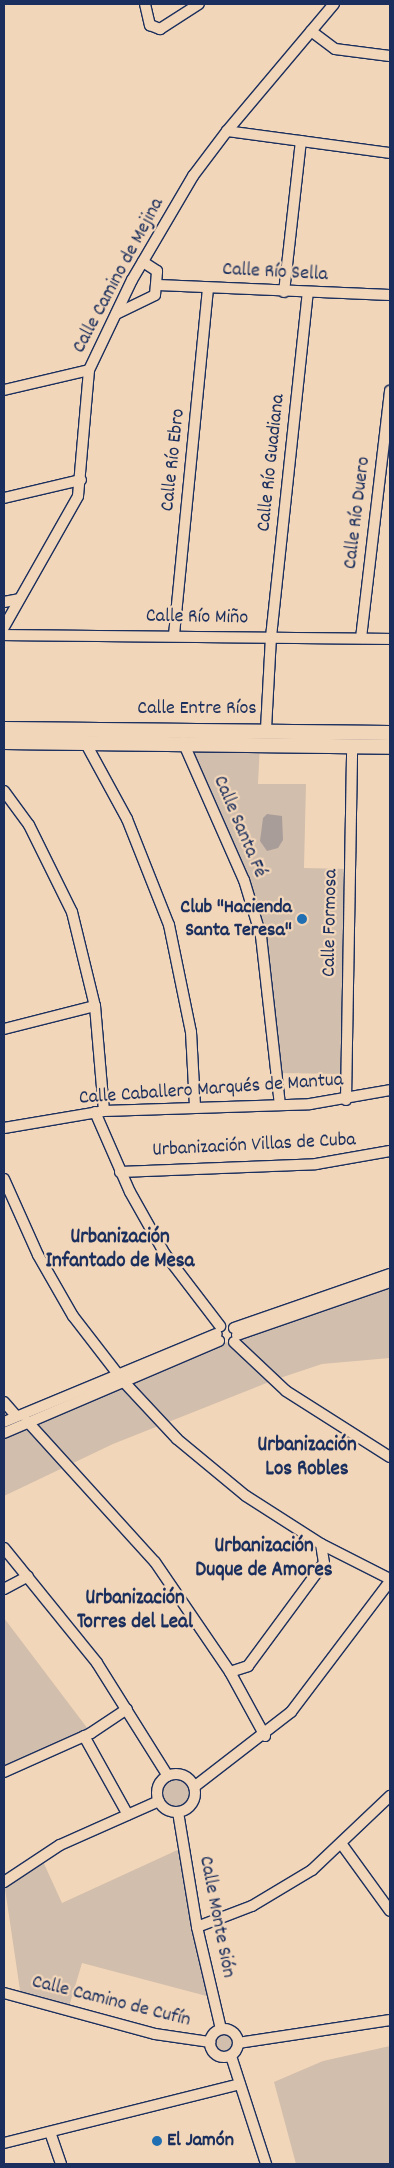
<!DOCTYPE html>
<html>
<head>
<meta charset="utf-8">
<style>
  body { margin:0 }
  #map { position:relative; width:394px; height:2168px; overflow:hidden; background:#f2d6b9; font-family:Dekko,sans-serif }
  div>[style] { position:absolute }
  .green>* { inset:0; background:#d2beac }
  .round { border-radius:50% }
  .water>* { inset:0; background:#a99d9a }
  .roads { filter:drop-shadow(1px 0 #1b2f5e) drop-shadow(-1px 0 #1b2f5e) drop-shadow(0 1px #1b2f5e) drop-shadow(0 -1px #1b2f5e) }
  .street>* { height:10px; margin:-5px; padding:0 5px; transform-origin:5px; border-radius:5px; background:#f2d6b9 }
  .street>.ring { margin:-5px; padding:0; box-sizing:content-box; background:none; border:10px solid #f2d6b9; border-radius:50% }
  .secondary>* { height:14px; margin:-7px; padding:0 7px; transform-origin:7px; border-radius:7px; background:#f2d6b9 }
  .dots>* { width:14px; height:14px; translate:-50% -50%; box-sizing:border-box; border:2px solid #f2d6b9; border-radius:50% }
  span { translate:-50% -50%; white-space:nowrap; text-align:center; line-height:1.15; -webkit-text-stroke:4.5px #f2d6b9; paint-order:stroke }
  .street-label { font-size:20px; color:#1b2f5e }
  .poi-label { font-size:20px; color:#1b2f5e; font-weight:700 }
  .right { translate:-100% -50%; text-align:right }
  .left { translate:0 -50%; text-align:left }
  .neighbourhood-label { font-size:21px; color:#1b2f5e; font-weight:700 }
  .frame { position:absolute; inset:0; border:5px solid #1b2f5e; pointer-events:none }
</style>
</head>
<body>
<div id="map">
  <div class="green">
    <div style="clip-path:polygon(183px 742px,260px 744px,258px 784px,306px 784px,304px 868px,350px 869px,346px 1074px,277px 1073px,270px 987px,244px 880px)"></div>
    <div style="clip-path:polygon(390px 1282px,390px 1358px,322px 1364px,274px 1380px,113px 1444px,4px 1496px,4px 1433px,222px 1344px)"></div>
    <div style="clip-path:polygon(4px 1618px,91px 1733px,4px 1772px)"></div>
    <div class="round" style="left:161px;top:1778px;width:30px;height:30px"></div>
    <div style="clip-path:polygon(184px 1847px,214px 1998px,82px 1963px,68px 2010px,21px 1997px,4px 1882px,41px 1857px,62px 1903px)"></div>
    <div class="round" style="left:213px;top:2032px;width:22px;height:22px"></div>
    <div style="clip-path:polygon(390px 2046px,390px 2164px,296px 2164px,274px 2082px,323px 2061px)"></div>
  </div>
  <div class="water">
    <div style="clip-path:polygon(267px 814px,282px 816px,283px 840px,278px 848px,267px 851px,260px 841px,263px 818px)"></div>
  </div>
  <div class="roads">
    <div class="street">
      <div style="left:145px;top:4px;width:22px;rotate:77deg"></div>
      <div style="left:150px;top:25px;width:11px;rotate:22deg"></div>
      <div style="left:160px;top:29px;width:46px;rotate:-32.7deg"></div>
      <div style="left:311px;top:31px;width:30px;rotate:37deg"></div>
      <div style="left:335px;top:49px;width:55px;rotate:7.3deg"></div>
      <div style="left:227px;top:131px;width:164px;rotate:7.7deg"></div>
      <div style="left:158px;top:285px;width:232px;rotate:2.5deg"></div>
      <div style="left:284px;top:292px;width:152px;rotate:-83.6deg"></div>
      <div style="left:116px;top:314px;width:43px;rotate:-26deg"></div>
      <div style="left:155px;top:295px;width:24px;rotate:-85deg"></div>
      <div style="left:157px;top:271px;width:17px;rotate:-147deg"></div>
      <div style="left:4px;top:390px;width:87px;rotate:-13.2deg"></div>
      <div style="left:4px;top:498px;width:79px;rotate:-13.2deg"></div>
      <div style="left:4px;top:602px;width:15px;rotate:-11deg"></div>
      <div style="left:4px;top:627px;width:150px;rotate:-60.5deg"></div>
      <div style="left:78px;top:496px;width:126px;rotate:-85deg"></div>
      <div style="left:89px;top:370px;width:100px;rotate:-64.5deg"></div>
      <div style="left:132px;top:280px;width:121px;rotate:-59.6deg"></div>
      <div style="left:193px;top:176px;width:56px;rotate:-52.9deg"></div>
      <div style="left:227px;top:131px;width:166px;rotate:-49.9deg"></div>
      <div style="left:4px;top:635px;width:386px;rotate:0.6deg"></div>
      <div style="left:174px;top:635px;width:349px;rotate:-84.4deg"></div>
      <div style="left:361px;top:638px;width:249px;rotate:-83.3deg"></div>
      <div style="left:266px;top:729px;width:92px;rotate:-86.9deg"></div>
      <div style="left:271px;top:637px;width:346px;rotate:-83.9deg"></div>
      <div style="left:85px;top:742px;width:88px;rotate:61.4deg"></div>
      <div style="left:127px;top:819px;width:114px;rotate:68.4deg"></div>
      <div style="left:169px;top:925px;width:109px;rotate:78.4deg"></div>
      <div style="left:191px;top:1032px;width:75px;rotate:86.9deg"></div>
      <div style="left:183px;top:742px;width:151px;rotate:66.2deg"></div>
      <div style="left:244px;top:880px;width:59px;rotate:73.1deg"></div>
      <div style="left:261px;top:936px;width:170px;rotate:83.6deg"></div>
      <div style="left:4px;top:791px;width:42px;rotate:53.7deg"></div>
      <div style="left:29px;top:825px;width:97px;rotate:63.7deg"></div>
      <div style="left:72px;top:912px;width:97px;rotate:76.3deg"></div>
      <div style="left:95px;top:1006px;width:105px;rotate:85.1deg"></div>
      <div style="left:4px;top:1029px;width:94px;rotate:-14.2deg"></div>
      <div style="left:346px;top:1100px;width:354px;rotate:-89deg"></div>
      <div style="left:95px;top:1112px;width:87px;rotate:66.4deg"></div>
      <div style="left:130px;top:1192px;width:71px;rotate:60.6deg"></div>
      <div style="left:165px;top:1254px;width:91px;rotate:52.6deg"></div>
      <div style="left:4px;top:1128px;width:101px;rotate:-9.6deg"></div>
      <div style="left:104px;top:1111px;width:206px;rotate:-1.9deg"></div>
      <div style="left:310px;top:1104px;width:81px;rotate:-9.9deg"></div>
      <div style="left:120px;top:1172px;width:196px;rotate:-2.3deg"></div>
      <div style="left:316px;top:1164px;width:75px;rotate:-10deg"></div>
      <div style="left:4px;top:1179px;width:83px;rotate:65.9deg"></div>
      <div style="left:38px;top:1255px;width:70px;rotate:60.2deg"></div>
      <div style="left:73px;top:1316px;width:72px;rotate:52.3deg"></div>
      <div style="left:234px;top:1328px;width:165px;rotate:-19.1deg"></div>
      <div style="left:237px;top:1335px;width:162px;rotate:-19.1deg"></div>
      <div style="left:234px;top:1342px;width:71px;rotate:43.3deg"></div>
      <div style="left:286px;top:1391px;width:123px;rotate:32.4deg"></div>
      <div style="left:123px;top:1381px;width:79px;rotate:47deg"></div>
      <div style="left:177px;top:1439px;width:89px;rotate:39.6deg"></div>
      <div style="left:246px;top:1496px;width:89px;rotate:32.6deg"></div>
      <div style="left:321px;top:1544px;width:77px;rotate:26.9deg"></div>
      <div style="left:4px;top:1402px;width:18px;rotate:49deg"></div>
      <div style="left:27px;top:1421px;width:190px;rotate:47.8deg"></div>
      <div style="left:155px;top:1562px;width:133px;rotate:55.7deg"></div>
      <div style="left:230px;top:1672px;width:73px;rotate:61.3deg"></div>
      <div style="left:4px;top:1422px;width:230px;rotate:-22.5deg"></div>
      <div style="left:4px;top:1433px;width:234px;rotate:-23.2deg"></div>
      <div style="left:4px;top:1548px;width:148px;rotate:51deg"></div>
      <div style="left:97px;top:1663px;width:133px;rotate:57.9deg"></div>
      <div style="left:4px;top:1589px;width:27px;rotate:-28deg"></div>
      <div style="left:230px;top:1672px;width:19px;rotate:-18deg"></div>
      <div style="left:248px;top:1666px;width:128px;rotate:-53.6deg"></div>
      <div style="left:324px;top:1563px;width:19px;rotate:-99deg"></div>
      <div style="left:84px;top:1736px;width:90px;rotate:60.9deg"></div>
      <div style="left:4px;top:1772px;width:95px;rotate:-24.1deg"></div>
      <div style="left:91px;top:1733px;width:43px;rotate:-33.7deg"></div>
      <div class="ring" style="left:157px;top:1774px;width:28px;height:28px"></div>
      <div style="left:194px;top:1787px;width:123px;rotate:-37.7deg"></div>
      <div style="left:291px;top:1712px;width:164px;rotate:-52.9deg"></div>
      <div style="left:178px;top:1812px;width:117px;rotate:80.6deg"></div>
      <div style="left:197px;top:1927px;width:105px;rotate:76.8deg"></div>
      <div style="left:343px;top:1846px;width:80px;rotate:54.1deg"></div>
      <div style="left:4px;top:1882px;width:67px;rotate:-33.5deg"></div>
      <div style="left:60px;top:1845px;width:108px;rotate:-24deg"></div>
      <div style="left:197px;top:1927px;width:59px;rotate:-20.9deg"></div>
      <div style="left:252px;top:1906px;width:70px;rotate:-31deg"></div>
      <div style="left:312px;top:1870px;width:108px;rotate:-43.5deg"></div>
      <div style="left:4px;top:1993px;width:156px;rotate:15.2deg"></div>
      <div style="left:155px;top:2034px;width:56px;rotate:8.3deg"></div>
      <div class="ring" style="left:210px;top:2029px;width:18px;height:18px"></div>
      <div style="left:238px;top:2043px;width:154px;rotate:-8.6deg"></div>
      <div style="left:231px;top:2056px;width:114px;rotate:72deg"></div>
      <div style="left:50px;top:2132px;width:34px;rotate:71deg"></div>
      <div style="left:4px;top:2143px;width:243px;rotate:-14deg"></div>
    </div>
    <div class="secondary">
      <div style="left:4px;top:729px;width:386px;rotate:0.6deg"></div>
      <div style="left:4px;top:742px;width:386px;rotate:0.7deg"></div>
    </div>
  </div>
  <div class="dots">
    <div style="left:302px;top:919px;background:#1f6fb2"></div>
    <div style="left:157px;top:2141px;background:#1f6fb2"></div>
  </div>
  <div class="street-label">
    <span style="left:275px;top:273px;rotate:3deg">Calle Río Sella</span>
    <span style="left:119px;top:276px;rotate:-62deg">Calle Camino de Mejina</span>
    <span style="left:174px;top:460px;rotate:-84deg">Calle Río Ebro</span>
    <span style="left:272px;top:463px;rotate:-84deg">Calle Río Guadiana</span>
    <span style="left:358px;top:513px;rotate:-83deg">Calle Río Duero</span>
    <span style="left:197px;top:618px;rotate:1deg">Calle Río Miño</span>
    <span style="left:197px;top:709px">Calle Entre Ríos</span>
    <span style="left:239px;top:827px;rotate:67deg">Calle Santa Fé</span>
    <span style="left:331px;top:923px;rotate:-89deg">Calle Formosa</span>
    <span style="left:211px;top:1090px;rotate:-4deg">Calle Caballero Marqués de Mantua</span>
    <span style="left:254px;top:1146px;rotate:-3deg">Urbanización Villas de Cuba</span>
    <span style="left:216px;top:1917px;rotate:79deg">Calle Monte Sión</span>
    <span style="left:111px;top:2002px;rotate:14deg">Calle Camino de Cufín</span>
  </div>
  <div class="poi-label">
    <span class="right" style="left:292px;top:920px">Club "Hacienda<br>Santa Teresa"</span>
    <span class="left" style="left:167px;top:2141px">El Jamón</span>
  </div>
  <div class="neighbourhood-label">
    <span style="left:120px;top:1250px">Urbanización<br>Infantado de Mesa</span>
    <span style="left:307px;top:1458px">Urbanización<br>Los Robles</span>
    <span style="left:264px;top:1559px">Urbanización<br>Duque de Amores</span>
    <span style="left:135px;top:1611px">Urbanización<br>Torres del Leal</span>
  </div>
  <div class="frame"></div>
</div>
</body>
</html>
